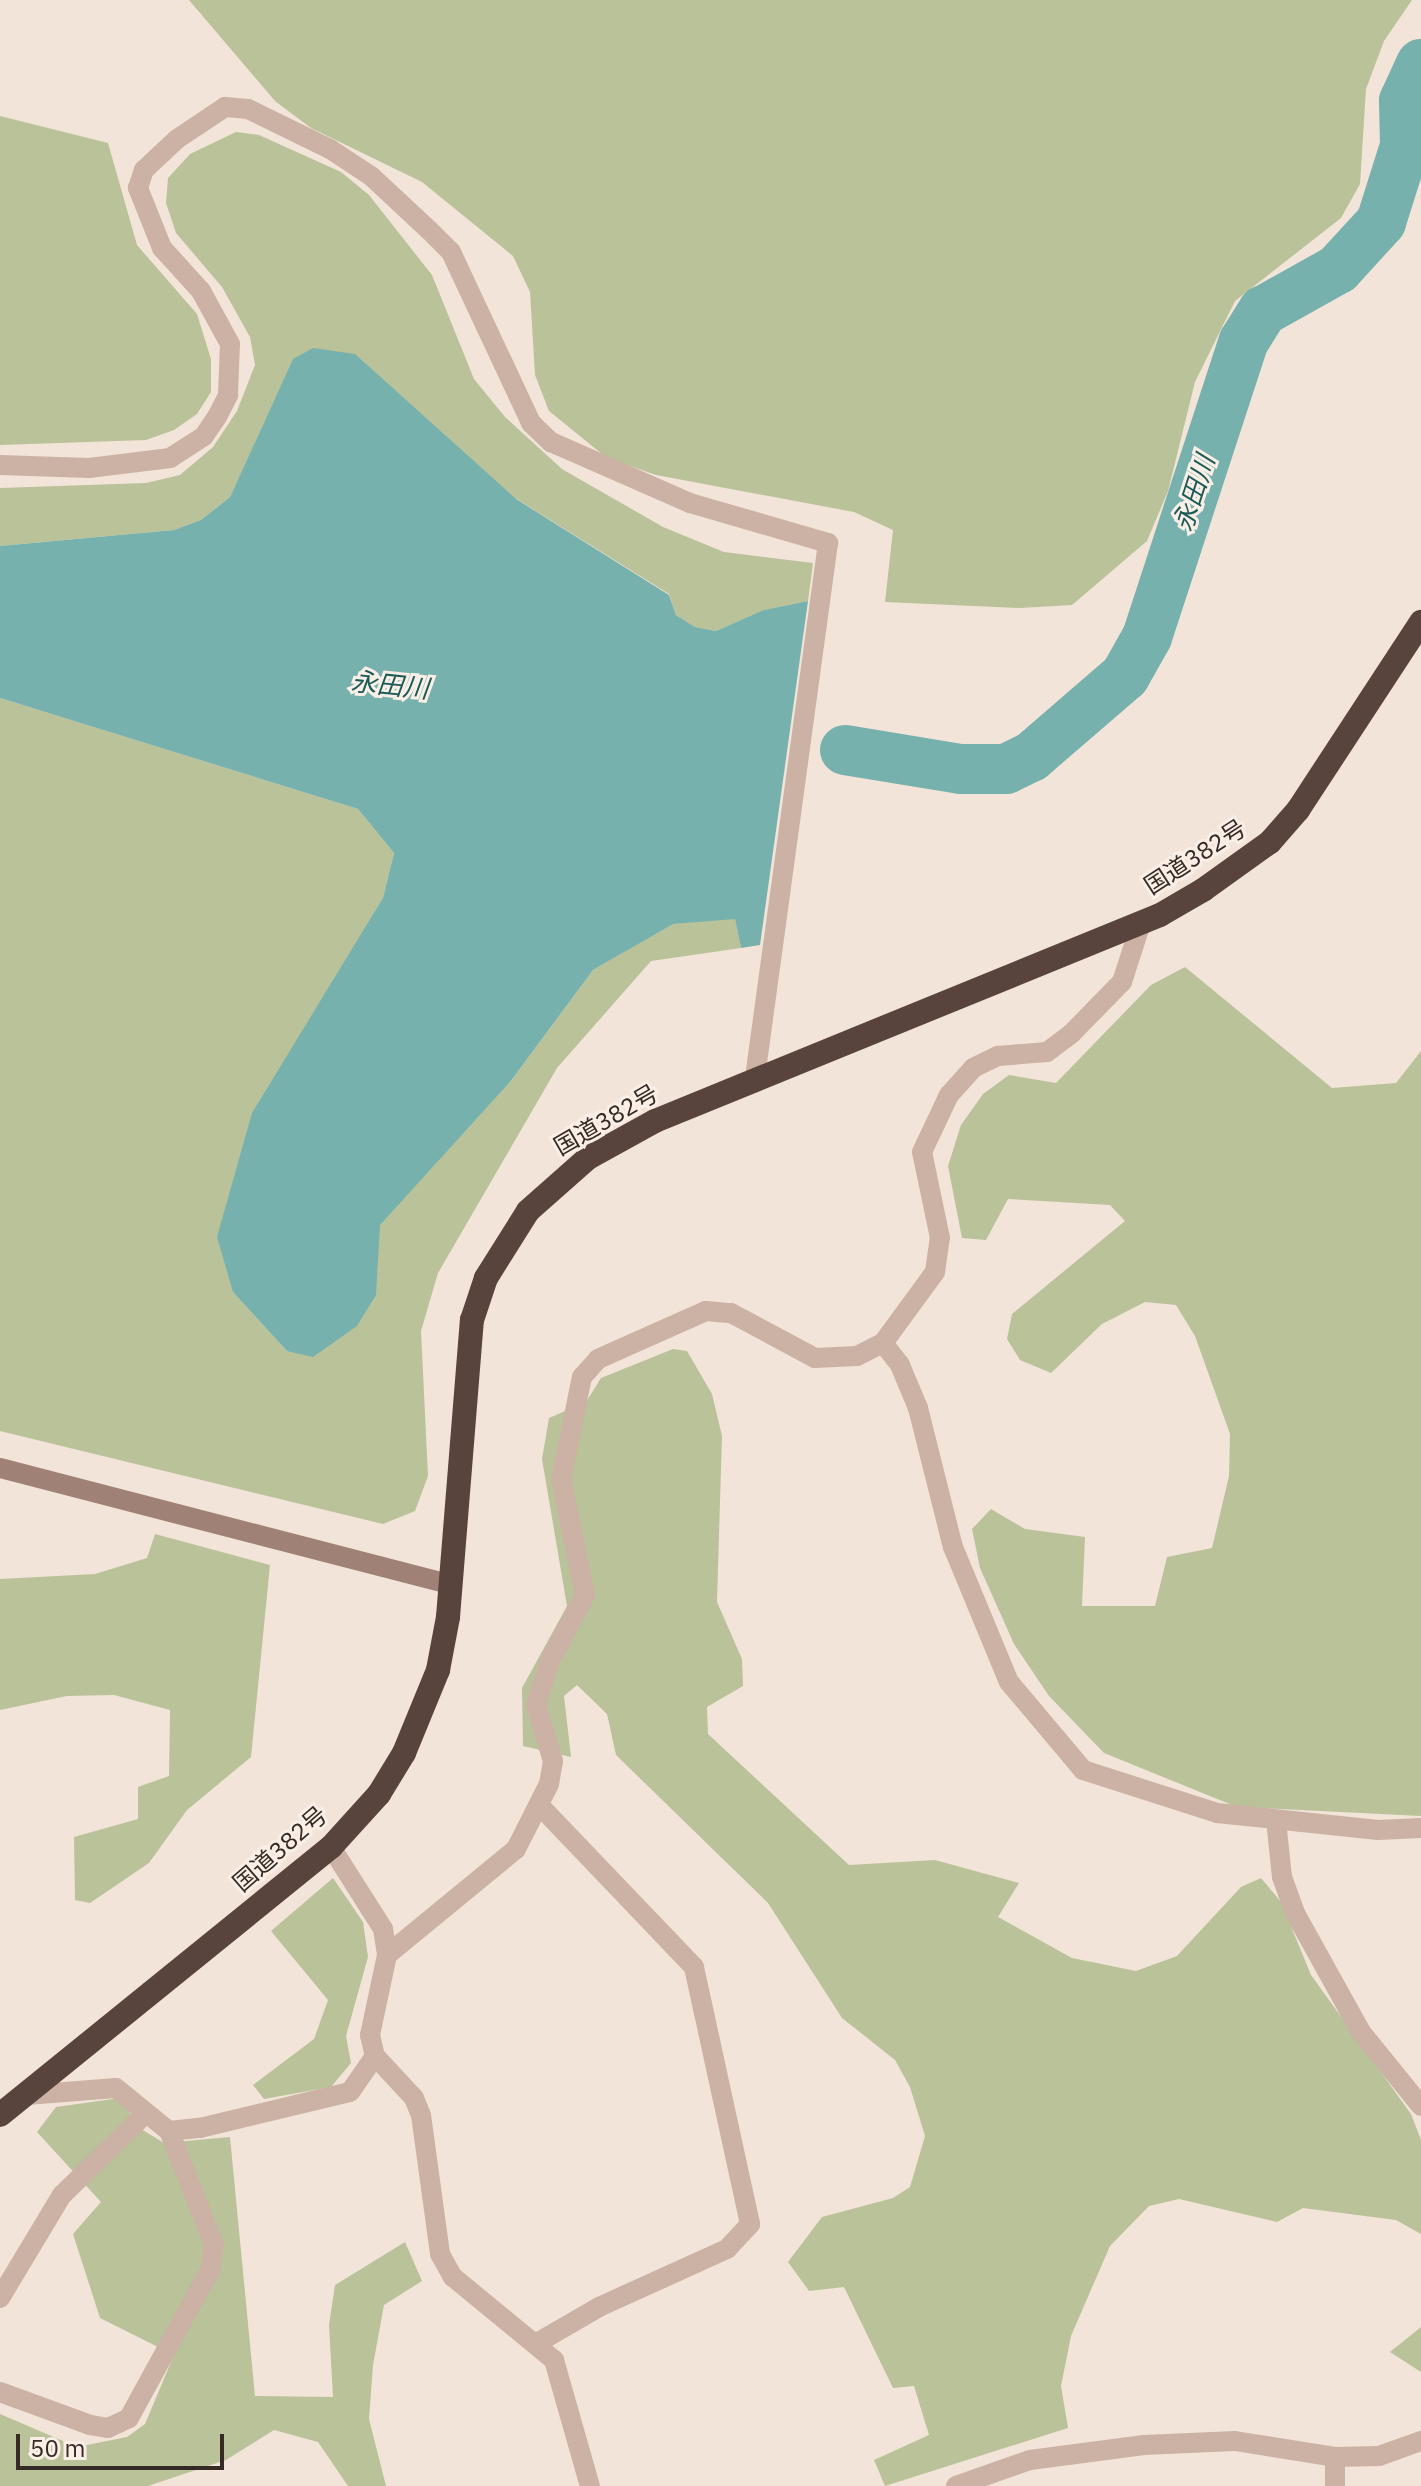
<!DOCTYPE html>
<html>
<head>
<meta charset="utf-8">
<style>
  body { margin:0 }
  #map { position:relative; width:1421px; height:2486px; overflow:hidden; background:#f3e4d9; font-family:"IBM Plex Sans","Noto Sans JP",sans-serif }
  div>[style] { position:absolute }
  .green>* { inset:0; background:#b9c299 }
  .water>* { inset:0; background:#77b1ad }
  .river>* { height:50px; margin:-25px; padding:0 25px; transform-origin:25px; border-radius:25px; background:#77b1ad }
  .street>* { height:20px; margin:-10px; padding:0 10px; transform-origin:10px; border-radius:10px; background:#cbb2a5 }
  .secondary>* { height:20px; margin:-10px; padding:0 10px; transform-origin:10px; border-radius:10px; background:#9f8176 }
  .highway>* { height:24px; margin:-12px; padding:0 12px; transform-origin:12px; border-radius:12px; background:#58433d }
  span { translate:-50% -50%; white-space:nowrap; text-align:center; line-height:1.15; -webkit-text-stroke:6px #faefe6; paint-order:stroke }
  .street-label { font-size:24px; color:#362a26 }
  .water-label { font-size:26px; color:#1a5a57; font-style:italic }
  .scale { position:absolute; left:16px; top:2434px; width:208px; height:36px; box-sizing:border-box; border:4px solid #362a26; border-top:0; padding-left:10px; font-size:24px; line-height:28px; white-space:nowrap; color:#362a26; -webkit-text-stroke:6px #faefe6; paint-order:stroke }
</style>
</head>
<body>
<div id="map">
  <div class="green">
    <div style="clip-path:polygon(189px 0,1412px 0,1384px 41px,1366px 89px,1360px 184px,1341px 218px,1235px 301px,1195px 382px,1168px 491px,1147px 541px,1072px 605px,1020px 608px,885px 602px,893px 530px,854px 512px,656px 475px,607px 458px,549px 411px,535px 375px,530px 292px,513px 256px,422px 182px,311px 128px,275px 101px)"></div>
    <div style="clip-path:polygon(0 116px,108px 143px,137px 245px,197px 314px,211px 359px,211px 392px,197px 414px,174px 430px,146px 440px,0 445px)"></div>
    <div style="clip-path:polygon(236px 132px,259px 135px,341px 172px,369px 195px,432px 275px,474px 379px,505px 417px,562px 469px,663px 527px,724px 552px,813px 563px,808px 601px,765px 610px,716px 631px,695px 627px,676px 615px,669px 594px,293px 360px,230px 497px,201px 520px,174px 530px,0 546px,0 488px,146px 483px,180px 475px,213px 447px,237px 411px,255px 365px,250px 337px,222px 287px,176px 233px,166px 203px,168px 178px,190px 154px)"></div>
    <div style="clip-path:polygon(0 698px,358px 809px,394px 853px,383px 898px,340px 973px,233px 1292px,287px 1351px,377px 1259px,379px 1225px,510px 1082px,593px 970px,672px 924px,735px 918px,741px 948px,651px 961px,557px 1068px,438px 1273px,421px 1331px,428px 1476px,415px 1511px,383px 1524px,0 1431px)"></div>
    <div style="clip-path:polygon(1185px 967px,1332px 1088px,1396px 1083px,1421px 1051px,1421px 1816px,1237px 1807px,1104px 1753px,1049px 1696px,1014px 1644px,980px 1568px,972px 1529px,991px 1509px,1025px 1529px,1085px 1537px,1082px 1606px,1155px 1606px,1167px 1557px,1212px 1548px,1229px 1476px,1230px 1434px,1195px 1336px,1176px 1305px,1145px 1302px,1102px 1324px,1051px 1373px,1020px 1360px,1007px 1339px,1012px 1314px,1125px 1221px,1110px 1205px,1008px 1199px,986px 1240px,962px 1238px,948px 1166px,961px 1125px,983px 1094px,1009px 1075px,1056px 1083px,1151px 985px)"></div>
    <div style="clip-path:polygon(673px 1349px,687px 1351px,712px 1394px,722px 1436px,717px 1602px,742px 1659px,743px 1686px,707px 1707px,708px 1734px,849px 1865px,935px 1860px,1019px 1883px,998px 1917px,1072px 1958px,1136px 1971px,1177px 1956px,1241px 1887px,1261px 1878px,1281px 1902px,1311px 1975px,1411px 2114px,1421px 2140px,1421px 2234px,1396px 2220px,1303px 2208px,1277px 2222px,1179px 2199px,1149px 2206px,1110px 2246px,1071px 2336px,1061px 2386px,1068px 2428px,885px 2486px,874px 2460px,929px 2435px,914px 2386px,893px 2388px,844px 2287px,809px 2291px,788px 2262px,822px 2217px,893px 2198px,910px 2187px,925px 2136px,910px 2087px,895px 2060px,842px 2018px,768px 1903px,616px 1755px,607px 1714px,577px 1685px,564px 1696px,571px 1757px,523px 1746px,522px 1688px,567px 1606px,542px 1459px,549px 1418px,586px 1402px,601px 1378px)"></div>
    <div style="clip-path:polygon(155px 1534px,270px 1565px,251px 1757px,187px 1810px,149px 1863px,90px 1903px,75px 1900px,74px 1837px,138px 1819px,138px 1787px,169px 1776px,170px 1710px,114px 1695px,67px 1696px,0 1710px,0 1579px,95px 1574px,147px 1558px)"></div>
    <div style="clip-path:polygon(333px 1878px,363px 1922px,368px 1957px,346px 2036px,351px 2063px,331px 2087px,264px 2099px,253px 2085px,314px 2039px,328px 2000px,271px 1931px)"></div>
    <div style="clip-path:polygon(120px 2098px,141px 2129px,164px 2143px,230px 2137px,255px 2396px,333px 2397px,329px 2325px,335px 2285px,405px 2242px,422px 2281px,384px 2305px,373px 2365px,369px 2419px,386px 2486px,348px 2486px,318px 2442px,274px 2430px,226px 2460px,148px 2486px,0 2486px,0 2414px,77px 2447px,127px 2437px,145px 2424px,174px 2355px,100px 2318px,73px 2234px,101px 2202px,37px 2132px,56px 2107px)"></div>
    <div style="clip-path:polygon(1421px 2327px,1421px 2372px,1390px 2352px)"></div>
  </div>
  <div class="water">
    <div style="clip-path:polygon(313px 348px,355px 354px,516px 499px,669px 595px,676px 615px,695px 627px,716px 631px,764px 610px,808px 601px,760px 945px,741px 948px,735px 919px,673px 924px,593px 970px,510px 1082px,380px 1225px,376px 1295px,357px 1326px,313px 1357px,287px 1351px,233px 1292px,217px 1237px,252px 1113px,383px 898px,394px 853px,358px 809px,0 698px,0 546px,174px 530px,201px 520px,230px 497px,293px 359px)"></div>
  </div>
  <div class="river">
    <div style="left:845px;top:750px;width:118px;rotate:9.3deg"></div>
    <div style="left:961px;top:769px;width:45px"></div>
    <div style="left:1006px;top:769px;width:28px;rotate:-26deg"></div>
    <div style="left:1031px;top:757px;width:124px;rotate:-40.8deg"></div>
    <div style="left:1125px;top:676px;width:45px;rotate:-60.6deg"></div>
    <div style="left:1147px;top:637px;width:311px;rotate:-71.9deg"></div>
    <div style="left:1244px;top:341px;width:36px;rotate:-58deg"></div>
    <div style="left:1263px;top:311px;width:86px;rotate:-29.2deg"></div>
    <div style="left:1338px;top:269px;width:64px;rotate:-47.5deg"></div>
    <div style="left:1381px;top:222px;width:80px;rotate:-72.5deg"></div>
    <div style="left:1405px;top:146px;width:45px;rotate:-91.3deg"></div>
    <div style="left:1404px;top:101px;width:41px;rotate:-65.3deg"></div>
  </div>
  <div class="street">
    <div style="left:0;top:465px;width:89px;rotate:1.9deg"></div>
    <div style="left:89px;top:468px;width:82px;rotate:-7deg"></div>
    <div style="left:170px;top:458px;width:40px;rotate:-32.9deg"></div>
    <div style="left:204px;top:436px;width:23px;rotate:-56deg"></div>
    <div style="left:217px;top:417px;width:25px;rotate:-63deg"></div>
    <div style="left:228px;top:395px;width:51px;rotate:-87.8deg"></div>
    <div style="left:230px;top:344px;width:60px;rotate:-118.7deg"></div>
    <div style="left:201px;top:291px;width:58px;rotate:-132.2deg"></div>
    <div style="left:162px;top:248px;width:65px;rotate:-111.8deg"></div>
    <div style="left:138px;top:188px;width:19px;rotate:-72deg"></div>
    <div style="left:144px;top:170px;width:45px;rotate:-43.2deg"></div>
    <div style="left:177px;top:139px;width:58px;rotate:-33.7deg"></div>
    <div style="left:225px;top:107px;width:23px;rotate:5deg"></div>
    <div style="left:248px;top:109px;width:91px;rotate:26deg"></div>
    <div style="left:330px;top:149px;width:49px;rotate:33.4deg"></div>
    <div style="left:371px;top:176px;width:79px;rotate:43deg"></div>
    <div style="left:429px;top:230px;width:31px;rotate:45deg"></div>
    <div style="left:451px;top:252px;width:189px;rotate:64.9deg"></div>
    <div style="left:531px;top:423px;width:28px;rotate:44deg"></div>
    <div style="left:551px;top:442px;width:152px;rotate:23.7deg"></div>
    <div style="left:690px;top:503px;width:144px;rotate:16.2deg"></div>
    <div style="left:828px;top:543px;width:539px;rotate:97.78deg"></div>
    <div style="left:883px;top:1343px;width:28px;rotate:52deg"></div>
    <div style="left:900px;top:1365px;width:47px;rotate:67.3deg"></div>
    <div style="left:918px;top:1408px;width:143px;rotate:75.9deg"></div>
    <div style="left:953px;top:1547px;width:146px;rotate:67.5deg"></div>
    <div style="left:1009px;top:1682px;width:115px;rotate:49.9deg"></div>
    <div style="left:1083px;top:1770px;width:141px;rotate:17.8deg"></div>
    <div style="left:1217px;top:1813px;width:162px;rotate:6deg"></div>
    <div style="left:1378px;top:1830px;width:43px;rotate:-2.7deg"></div>
    <div style="left:1276px;top:1820px;width:57px;rotate:84deg"></div>
    <div style="left:1282px;top:1877px;width:38px;rotate:70deg"></div>
    <div style="left:1295px;top:1913px;width:136px;rotate:61deg"></div>
    <div style="left:1361px;top:2032px;width:95px;rotate:51deg"></div>
    <div style="left:331px;top:1847px;width:97px;rotate:57.6deg"></div>
    <div style="left:383px;top:1929px;width:26px;rotate:81deg"></div>
    <div style="left:387px;top:1955px;width:82px;rotate:102deg"></div>
    <div style="left:370px;top:2035px;width:22px;rotate:77deg"></div>
    <div style="left:375px;top:2056px;width:57px;rotate:47.1deg"></div>
    <div style="left:414px;top:2098px;width:18px;rotate:68deg"></div>
    <div style="left:421px;top:2115px;width:140px;rotate:82.2deg"></div>
    <div style="left:440px;top:2254px;width:26px;rotate:61deg"></div>
    <div style="left:453px;top:2277px;width:131px;rotate:39.4deg"></div>
    <div style="left:554px;top:2360px;width:131px;rotate:74.1deg"></div>
    <div style="left:387px;top:1955px;width:167px;rotate:-39.4deg"></div>
    <div style="left:516px;top:1849px;width:73px;rotate:-63.1deg"></div>
    <div style="left:549px;top:1784px;width:23px;rotate:-80deg"></div>
    <div style="left:553px;top:1761px;width:59px;rotate:-106.9deg"></div>
    <div style="left:536px;top:1705px;width:44px;rotate:-72.8deg"></div>
    <div style="left:549px;top:1663px;width:77px;rotate:-62.1deg"></div>
    <div style="left:585px;top:1595px;width:118px;rotate:-101.7deg"></div>
    <div style="left:561px;top:1479px;width:104px;rotate:-78.4deg"></div>
    <div style="left:582px;top:1377px;width:24px;rotate:-48deg"></div>
    <div style="left:598px;top:1359px;width:118px;rotate:-24deg"></div>
    <div style="left:706px;top:1311px;width:25px;rotate:5deg"></div>
    <div style="left:731px;top:1313px;width:95px;rotate:28.2deg"></div>
    <div style="left:815px;top:1358px;width:42px;rotate:-2.7deg"></div>
    <div style="left:857px;top:1356px;width:29px;rotate:-27deg"></div>
    <div style="left:883px;top:1343px;width:88px;rotate:-53.8deg"></div>
    <div style="left:935px;top:1272px;width:34px;rotate:-82deg"></div>
    <div style="left:940px;top:1238px;width:88px;rotate:-101.8deg"></div>
    <div style="left:922px;top:1152px;width:63px;rotate:-64.7deg"></div>
    <div style="left:949px;top:1095px;width:36px;rotate:-48deg"></div>
    <div style="left:973px;top:1068px;width:28px;rotate:-26deg"></div>
    <div style="left:998px;top:1056px;width:49px;rotate:-4.7deg"></div>
    <div style="left:1047px;top:1052px;width:30px;rotate:-37deg"></div>
    <div style="left:1071px;top:1034px;width:73px;rotate:-45.6deg"></div>
    <div style="left:1122px;top:982px;width:62px;rotate:-72.1deg"></div>
    <div style="left:27px;top:2095px;width:89px;rotate:-4.5deg"></div>
    <div style="left:116px;top:2088px;width:68px;rotate:39.1deg"></div>
    <div style="left:169px;top:2131px;width:31px;rotate:-6deg"></div>
    <div style="left:200px;top:2128px;width:154px;rotate:-13.5deg"></div>
    <div style="left:350px;top:2092px;width:44px;rotate:-55.2deg"></div>
    <div style="left:0;top:2298px;width:120px;rotate:-59deg"></div>
    <div style="left:62px;top:2195px;width:113px;rotate:-44.3deg"></div>
    <div style="left:537px;top:2343px;width:72px;rotate:-30.1deg"></div>
    <div style="left:599px;top:2307px;width:141px;rotate:-24.4deg"></div>
    <div style="left:727px;top:2249px;width:34px;rotate:-47deg"></div>
    <div style="left:750px;top:2224px;width:263px;rotate:-102.3deg"></div>
    <div style="left:694px;top:1967px;width:224px;rotate:-133.7deg"></div>
    <div style="left:0;top:2392px;width:96px;rotate:20.1deg"></div>
    <div style="left:90px;top:2425px;width:18px;rotate:9deg"></div>
    <div style="left:108px;top:2428px;width:23px;rotate:-25deg"></div>
    <div style="left:129px;top:2418px;width:169px;rotate:-61.3deg"></div>
    <div style="left:210px;top:2270px;width:25px;rotate:-81deg"></div>
    <div style="left:214px;top:2245px;width:123px;rotate:-111.5deg"></div>
    <div style="left:956px;top:2486px;width:78px;rotate:-19.4deg"></div>
    <div style="left:1030px;top:2460px;width:115px;rotate:-7.5deg"></div>
    <div style="left:1144px;top:2445px;width:91px;rotate:-2.5deg"></div>
    <div style="left:1235px;top:2441px;width:101px;rotate:9.1deg"></div>
    <div style="left:1335px;top:2457px;width:44px;rotate:-1.3deg"></div>
    <div style="left:1379px;top:2456px;width:45px;rotate:-19.7deg"></div>
    <div style="left:1335px;top:2486px;width:29px;rotate:-90deg"></div>
  </div>
  <div class="secondary">
    <div style="left:0;top:1468px;width:467px;rotate:14.5deg"></div>
  </div>
  <div class="highway">
    <div style="left:0;top:2115px;width:426px;rotate:-39deg"></div>
    <div style="left:331px;top:1847px;width:72px;rotate:-47.8deg"></div>
    <div style="left:379px;top:1794px;width:48px;rotate:-58.6deg"></div>
    <div style="left:404px;top:1753px;width:90px;rotate:-67.7deg"></div>
    <div style="left:438px;top:1670px;width:54px;rotate:-79.3deg"></div>
    <div style="left:448px;top:1617px;width:298px;rotate:-85.4deg"></div>
    <div style="left:472px;top:1320px;width:44px;rotate:-71.6deg"></div>
    <div style="left:486px;top:1278px;width:79px;rotate:-57.9deg"></div>
    <div style="left:528px;top:1211px;width:80px;rotate:-41.5deg"></div>
    <div style="left:588px;top:1158px;width:77px;rotate:-28.9deg"></div>
    <div style="left:655px;top:1121px;width:545px;rotate:-22.19deg"></div>
    <div style="left:1160px;top:915px;width:50px;rotate:-30.2deg"></div>
    <div style="left:1203px;top:890px;width:82px;rotate:-35.6deg"></div>
    <div style="left:1270px;top:842px;width:43px;rotate:-48.8deg"></div>
    <div style="left:1298px;top:810px;width:225px;rotate:-56.8deg"></div>
  </div>
  <div class="street-label">
    <span style="left:1195px;top:857px;rotate:-33deg">国道382号</span>
    <span style="left:606px;top:1120px;rotate:-30deg">国道382号</span>
    <span style="left:280px;top:1849px;rotate:-41deg">国道382号</span>
  </div>
  <div class="water-label">
    <span style="left:1194px;top:493px;rotate:-72deg">永田川</span>
    <span style="left:390px;top:685px;rotate:6deg">永田川</span>
  </div>
  <div class="scale">50 m</div>
</div>
</body>
</html>
